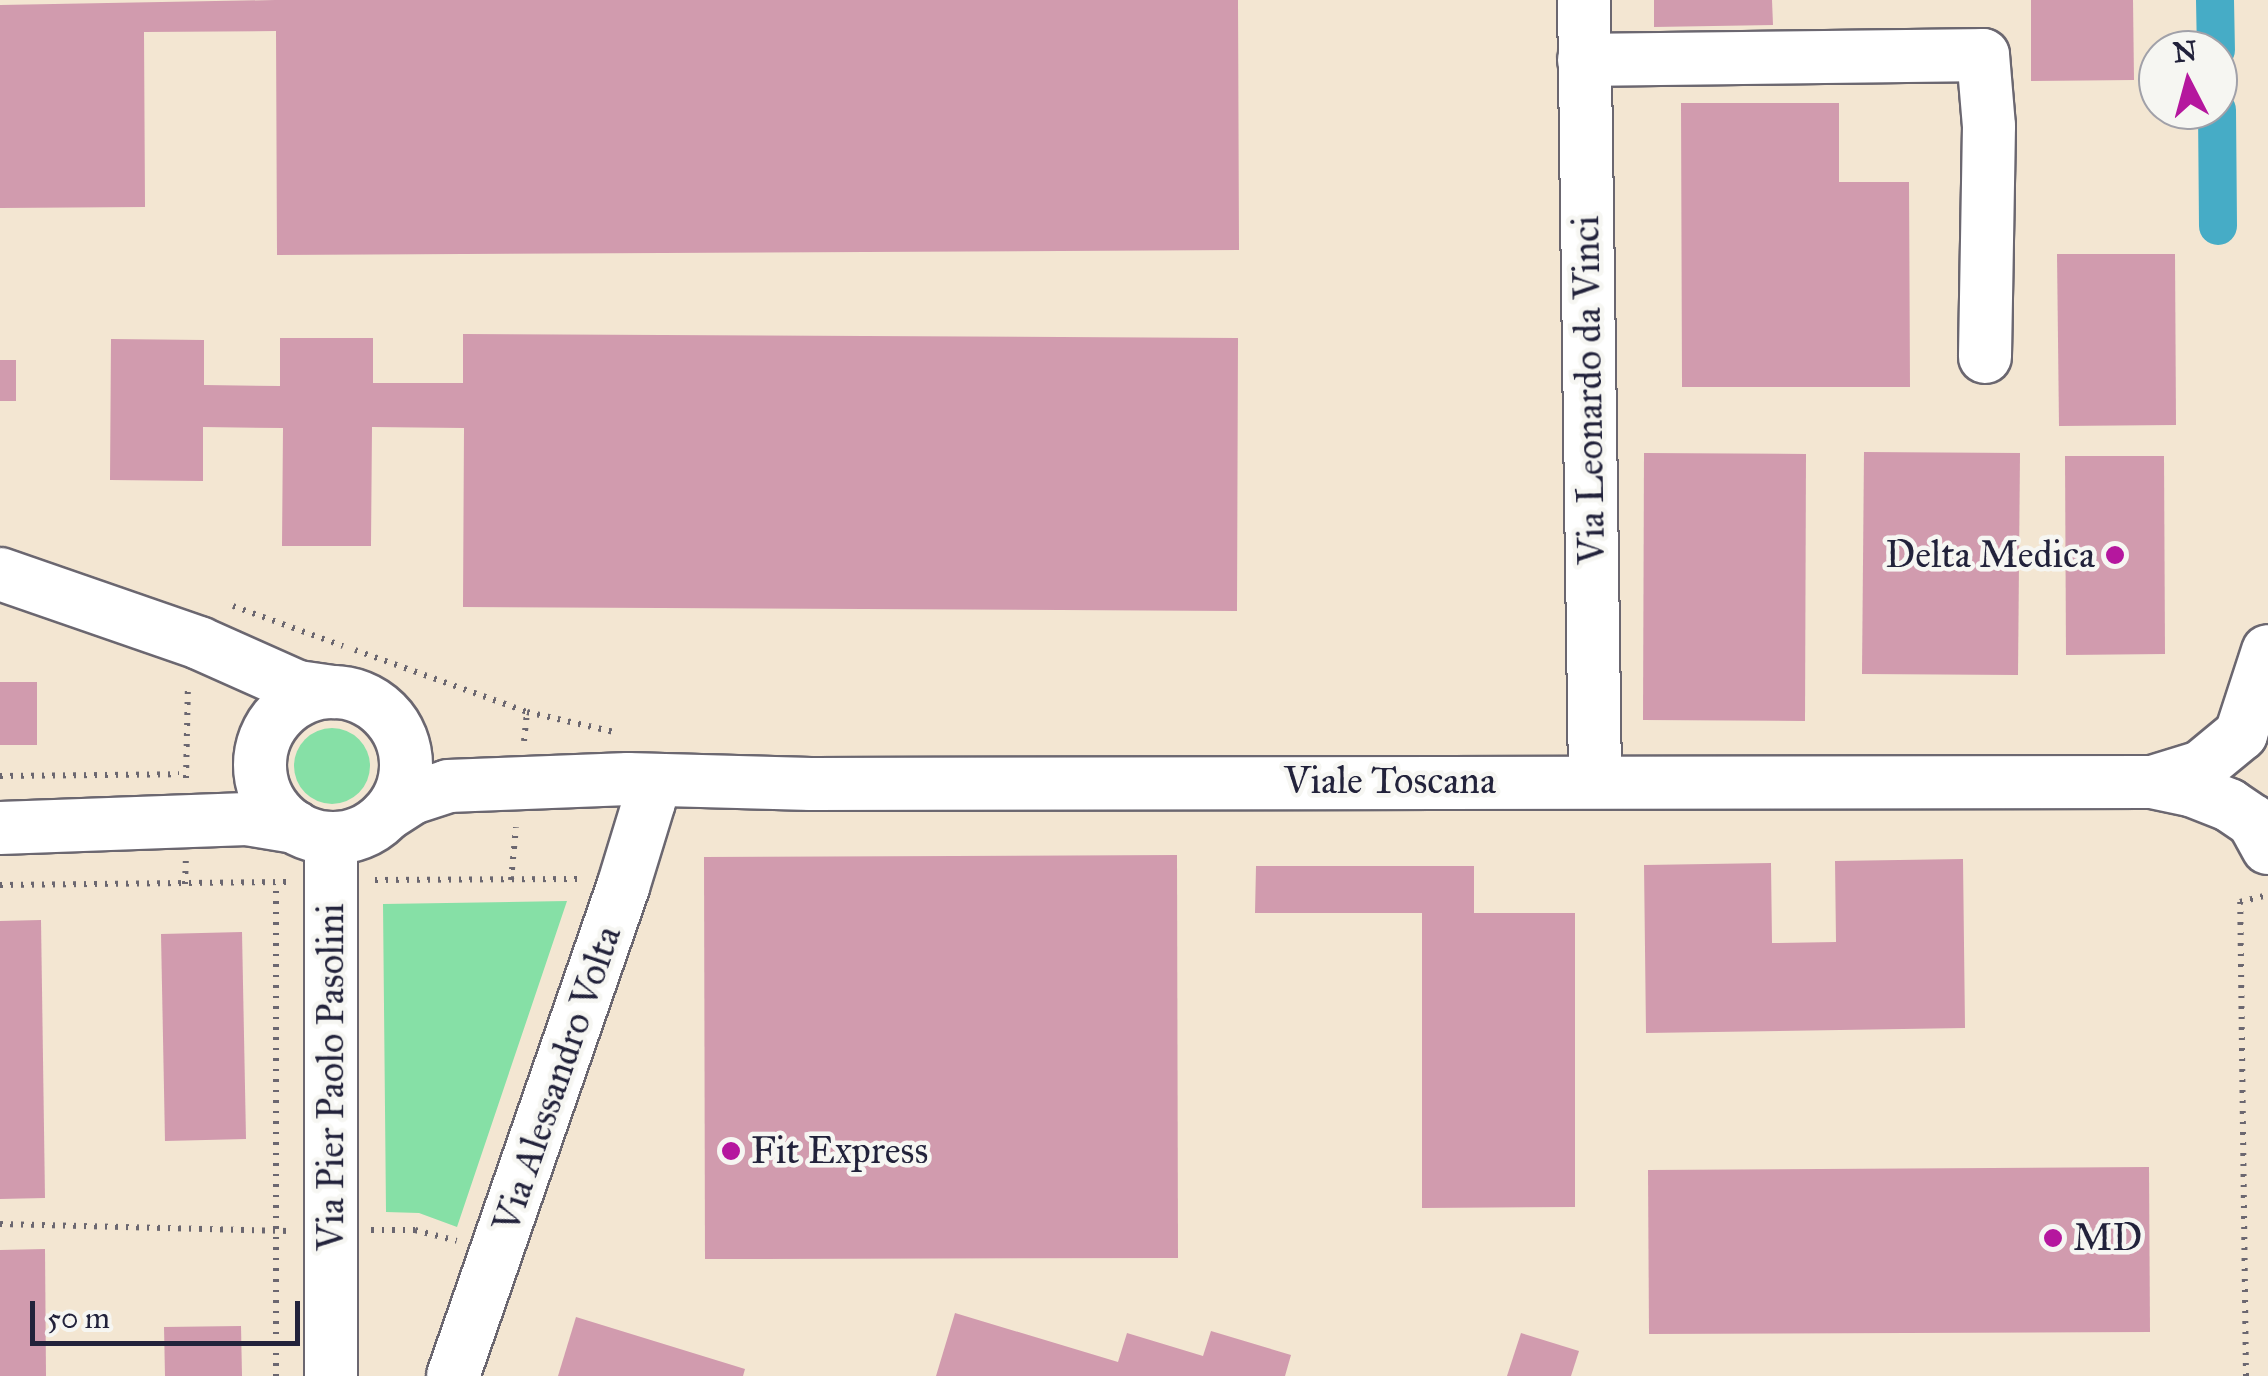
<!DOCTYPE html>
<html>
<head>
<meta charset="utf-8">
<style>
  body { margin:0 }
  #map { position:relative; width:2268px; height:1376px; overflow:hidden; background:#f3e6d2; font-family:"IM FELL Great Primer",serif }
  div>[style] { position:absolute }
  .green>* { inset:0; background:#86e0a6 }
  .round { border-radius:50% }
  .canal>* { height:38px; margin:-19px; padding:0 19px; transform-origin:19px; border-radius:19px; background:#46acc6 }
  .building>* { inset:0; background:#d19bae }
  .path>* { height:6px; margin-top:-3px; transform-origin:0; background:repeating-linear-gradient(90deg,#6b6770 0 2.5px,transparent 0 10.5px) }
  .roads { filter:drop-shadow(2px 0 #6b6770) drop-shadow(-2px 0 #6b6770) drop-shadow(0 2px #6b6770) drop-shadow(0 -2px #6b6770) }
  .minor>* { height:52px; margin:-26px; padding:0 26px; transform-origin:26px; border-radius:26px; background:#fff }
  .minor>.ring { margin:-26px; padding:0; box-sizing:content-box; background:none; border:52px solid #fff; border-radius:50% }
  .dots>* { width:28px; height:28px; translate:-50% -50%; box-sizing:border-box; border:5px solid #f6f6f2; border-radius:50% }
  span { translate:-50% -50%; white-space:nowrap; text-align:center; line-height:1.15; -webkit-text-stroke:9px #f6f6f2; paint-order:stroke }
  .street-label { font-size:38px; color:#22223b }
  .poi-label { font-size:38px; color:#22223b }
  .right { translate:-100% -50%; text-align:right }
  .left { translate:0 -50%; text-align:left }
  .north { position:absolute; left:2138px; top:30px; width:100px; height:100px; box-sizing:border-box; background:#f6f6f2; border:2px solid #a1a1a9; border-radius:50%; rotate:354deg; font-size:28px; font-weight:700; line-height:40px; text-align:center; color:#22223b }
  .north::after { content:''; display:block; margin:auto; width:35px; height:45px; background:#b5179e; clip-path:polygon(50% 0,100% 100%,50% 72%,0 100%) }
  .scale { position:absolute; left:30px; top:1301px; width:270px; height:45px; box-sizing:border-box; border:5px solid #22223b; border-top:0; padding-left:12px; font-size:30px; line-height:35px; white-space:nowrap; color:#22223b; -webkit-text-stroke:8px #f6f6f2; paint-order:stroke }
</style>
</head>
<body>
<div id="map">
  <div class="green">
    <div class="round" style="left:294px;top:728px;width:76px;height:76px"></div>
    <div style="clip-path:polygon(567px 901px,457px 1227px,419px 1213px,386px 1212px,383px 904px)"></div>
  </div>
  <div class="canal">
    <div style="left:2215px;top:0;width:50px;rotate:88.9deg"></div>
    <div style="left:2217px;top:110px;width:116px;rotate:89.5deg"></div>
  </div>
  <div class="building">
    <div style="clip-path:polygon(275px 0,1238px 0,1239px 250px,277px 255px,276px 31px,144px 32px,145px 207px,0 208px,0 5px)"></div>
    <div style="clip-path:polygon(1654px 0,1772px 0,1773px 25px,1654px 27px)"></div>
    <div style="clip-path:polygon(2031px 0,2133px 0,2134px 80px,2031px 81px)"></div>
    <div style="clip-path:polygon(1681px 103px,1839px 103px,1839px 182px,1909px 182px,1910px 387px,1682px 387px)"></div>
    <div style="clip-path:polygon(2057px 254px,2175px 254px,2176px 425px,2059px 426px)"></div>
    <div style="clip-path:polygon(463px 334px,1238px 338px,1237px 611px,463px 607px,464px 428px,372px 427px,371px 546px,282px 546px,283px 428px,203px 427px,203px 481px,110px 480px,111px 339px,204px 340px,204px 385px,280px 386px,280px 338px,373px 338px,373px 383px,463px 383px)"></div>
    <div style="clip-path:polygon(0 360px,16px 360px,16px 401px,0 401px)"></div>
    <div style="clip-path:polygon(1864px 452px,2020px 453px,2018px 675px,1862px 674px)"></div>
    <div style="clip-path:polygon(1644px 453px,1806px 454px,1805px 721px,1643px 720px)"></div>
    <div style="clip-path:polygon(2065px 456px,2164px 456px,2165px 654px,2066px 655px)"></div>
    <div style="clip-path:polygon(0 682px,37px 682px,37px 745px,0 745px)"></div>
    <div style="clip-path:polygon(1177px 855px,1178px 1258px,705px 1259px,704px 857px)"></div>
    <div style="clip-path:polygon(1963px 859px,1965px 1028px,1646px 1033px,1644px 865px,1771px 863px,1772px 943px,1836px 942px,1835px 861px)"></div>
    <div style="clip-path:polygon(1256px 866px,1474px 866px,1474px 913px,1575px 913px,1575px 1207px,1422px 1208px,1422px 913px,1255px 913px)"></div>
    <div style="clip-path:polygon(41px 920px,45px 1198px,0 1199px,0 921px)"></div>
    <div style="clip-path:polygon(242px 932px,246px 1139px,165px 1141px,161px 934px)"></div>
    <div style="clip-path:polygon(2149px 1167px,2150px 1332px,1649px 1334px,1648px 1170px)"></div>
    <div style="clip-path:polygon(45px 1249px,46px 1376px,0 1376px,0 1250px)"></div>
    <div style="clip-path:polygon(955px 1313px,1118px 1362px,1127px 1333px,1203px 1356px,1211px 1331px,1291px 1355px,1285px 1376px,936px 1376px)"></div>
    <div style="clip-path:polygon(576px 1317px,745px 1369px,743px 1376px,558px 1376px)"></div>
    <div style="clip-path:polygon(241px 1326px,242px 1376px,165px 1376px,164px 1327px)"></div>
    <div style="clip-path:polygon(1521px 1333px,1579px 1351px,1571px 1376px,1507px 1376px)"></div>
  </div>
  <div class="path">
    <div style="left:233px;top:606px;width:117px;rotate:20deg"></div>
    <div style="left:355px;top:650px;width:183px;rotate:19.8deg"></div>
    <div style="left:527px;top:712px;width:94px;rotate:12.9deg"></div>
    <div style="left:524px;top:741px;width:29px;rotate:-84deg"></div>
    <div style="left:0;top:776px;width:179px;rotate:-0.6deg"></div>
    <div style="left:186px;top:778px;width:92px;rotate:-88.8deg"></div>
    <div style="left:375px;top:880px;width:207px;rotate:-0.3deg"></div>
    <div style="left:511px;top:880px;width:53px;rotate:-84.6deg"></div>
    <div style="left:185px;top:884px;width:23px;rotate:-88deg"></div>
    <div style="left:0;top:885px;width:287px;rotate:-0.6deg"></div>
    <div style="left:0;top:1224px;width:289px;rotate:1.4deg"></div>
    <div style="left:371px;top:1230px;width:44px"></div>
    <div style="left:415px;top:1230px;width:43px;rotate:14.7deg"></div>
    <div style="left:276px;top:1376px;width:493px;rotate:-90deg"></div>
    <div style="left:2246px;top:1376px;width:474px;rotate:-90.7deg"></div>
    <div style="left:2240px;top:902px;width:29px;rotate:-14deg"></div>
  </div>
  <div class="roads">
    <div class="minor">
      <div style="left:1584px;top:0;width:780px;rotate:89.19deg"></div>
      <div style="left:1584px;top:60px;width:399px;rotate:-0.7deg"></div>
      <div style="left:1983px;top:55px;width:71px;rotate:85.2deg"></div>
      <div style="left:1989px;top:126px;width:231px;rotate:91deg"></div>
      <div style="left:0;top:574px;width:211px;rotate:19.1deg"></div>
      <div style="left:199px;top:643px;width:108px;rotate:24deg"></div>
      <div style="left:298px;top:687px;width:37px;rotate:8deg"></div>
      <div class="ring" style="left:260px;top:692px;width:94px;height:94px"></div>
      <div style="left:2152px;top:782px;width:51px;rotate:-17deg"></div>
      <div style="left:2201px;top:767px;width:52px;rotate:-39.5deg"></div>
      <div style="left:2241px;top:734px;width:87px;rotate:-72deg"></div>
      <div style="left:386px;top:815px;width:31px;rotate:-33deg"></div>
      <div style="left:412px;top:798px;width:38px;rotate:-18deg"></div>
      <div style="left:448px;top:786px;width:180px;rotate:-2.2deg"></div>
      <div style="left:628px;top:779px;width:183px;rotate:1.6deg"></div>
      <div style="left:811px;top:784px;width:1341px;rotate:-0.09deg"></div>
      <div style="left:2152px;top:782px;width:40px;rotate:12deg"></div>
      <div style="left:2191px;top:790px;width:41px;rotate:21.5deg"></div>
      <div style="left:2229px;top:805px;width:29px;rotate:34deg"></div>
      <div style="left:2253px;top:821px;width:31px;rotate:61deg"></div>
      <div style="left:0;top:828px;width:247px;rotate:-2.1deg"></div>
      <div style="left:247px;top:819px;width:49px;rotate:9.5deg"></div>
      <div style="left:331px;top:1376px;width:538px;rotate:-90deg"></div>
      <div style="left:453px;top:1376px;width:518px;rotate:-70.83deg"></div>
      <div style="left:623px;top:887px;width:89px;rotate:-73deg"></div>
      <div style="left:649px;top:802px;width:22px;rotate:-90deg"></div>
    </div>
  </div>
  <div class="dots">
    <div style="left:2115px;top:555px;background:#b5179e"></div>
    <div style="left:731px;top:1151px;background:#b5179e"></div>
    <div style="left:2053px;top:1238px;background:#b5179e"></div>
  </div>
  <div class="street-label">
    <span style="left:1589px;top:390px;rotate:-91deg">Via Leonardo da Vinci</span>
    <span style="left:1390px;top:781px">Viale Toscana</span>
    <span style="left:331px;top:1077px;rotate:-90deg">Via Pier Paolo Pasolini</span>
    <span style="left:557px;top:1079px;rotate:-71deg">Via Alessandro Volta</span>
  </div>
  <div class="poi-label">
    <span class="right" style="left:2095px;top:555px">Delta Medica</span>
    <span class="left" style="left:751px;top:1151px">Fit Express</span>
    <span class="left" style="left:2073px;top:1238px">MD</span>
  </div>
  <div class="north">N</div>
  <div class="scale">50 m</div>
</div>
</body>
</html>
